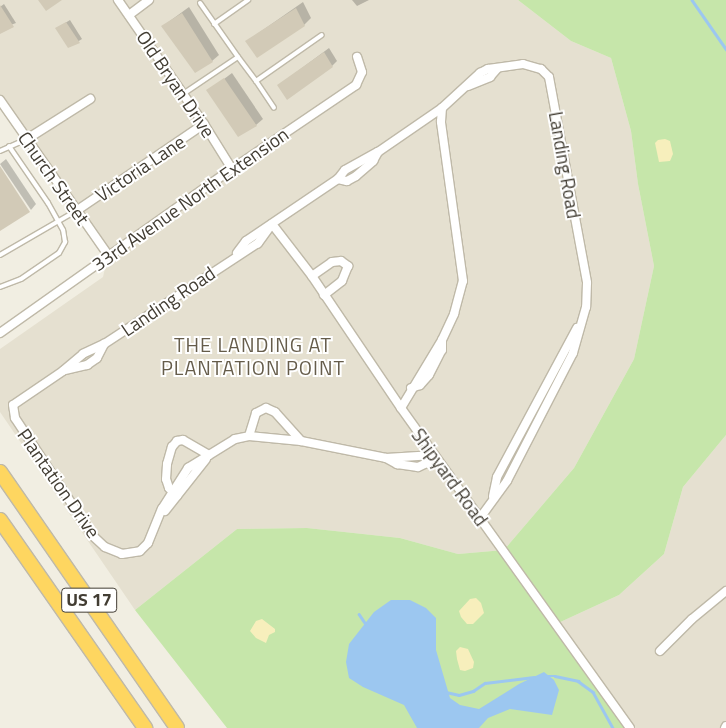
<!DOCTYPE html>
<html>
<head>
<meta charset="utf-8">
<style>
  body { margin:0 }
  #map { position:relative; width:726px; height:728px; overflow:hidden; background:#f1eee2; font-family:"Titillium Web",sans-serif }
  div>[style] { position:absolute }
  .residential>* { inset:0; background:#e5e0d0 }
  .green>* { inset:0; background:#c6e6aa }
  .sand>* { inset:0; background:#f7efbc }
  .water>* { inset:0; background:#9cc7f0 }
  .shadow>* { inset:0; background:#0003 }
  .stream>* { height:2.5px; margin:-1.25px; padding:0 1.25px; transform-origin:1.25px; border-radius:1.25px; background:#9cc7f0 }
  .building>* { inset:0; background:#d2cab7 }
  .roads { filter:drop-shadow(1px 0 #bfb9a8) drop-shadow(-1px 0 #bfb9a8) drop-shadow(0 1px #bfb9a8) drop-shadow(0 -1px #bfb9a8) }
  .lane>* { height:4px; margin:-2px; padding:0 2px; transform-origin:2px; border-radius:2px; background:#fff }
  .street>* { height:8px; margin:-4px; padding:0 4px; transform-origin:4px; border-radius:4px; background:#fff }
  .highway>* { height:14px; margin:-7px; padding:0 7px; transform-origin:7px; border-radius:7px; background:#fed660 }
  span { translate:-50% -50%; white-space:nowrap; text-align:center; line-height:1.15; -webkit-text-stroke:4px #fff; paint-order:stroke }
  .shield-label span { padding:1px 4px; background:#fff; border:1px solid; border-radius:4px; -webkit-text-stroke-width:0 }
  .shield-label { font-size:18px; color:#423d33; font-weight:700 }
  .street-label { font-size:19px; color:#423d33 }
  .neighbourhood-label { font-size:20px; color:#655c4a; letter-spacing:1px }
</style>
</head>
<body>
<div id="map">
  <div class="residential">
    <div style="clip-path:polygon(0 0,518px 0,571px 41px,611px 58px,631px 131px,638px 184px,654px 266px,634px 359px,574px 468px,504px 550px,458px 554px,400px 538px,307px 528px,237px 529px,135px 610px,0 412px,0 349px,103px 277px,108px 255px,0 96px)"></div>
    <div style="clip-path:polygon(726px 435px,726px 726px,725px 728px,630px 728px,556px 624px,619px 595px,664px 554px,683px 487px)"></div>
  </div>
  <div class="green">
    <div style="clip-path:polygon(518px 0,726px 0,726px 435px,683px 487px,664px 554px,619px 595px,556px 624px,628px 728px,227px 728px,135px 610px,237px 529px,307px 528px,400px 538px,458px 554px,504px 550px,574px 468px,634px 359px,654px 266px,638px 184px,631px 131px,611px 58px,571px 41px)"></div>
  </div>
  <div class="sand">
    <div style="clip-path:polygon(665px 139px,670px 141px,673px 154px,670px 161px,659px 162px,655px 143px,658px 140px)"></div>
    <div style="clip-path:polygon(476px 598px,481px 603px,484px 613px,473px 624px,467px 624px,461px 617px,459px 611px,470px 599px)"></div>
    <div style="clip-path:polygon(262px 619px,275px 629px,275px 632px,269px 635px,266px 643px,256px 638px,250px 631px,256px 621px)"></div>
    <div style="clip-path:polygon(460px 647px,468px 649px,474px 662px,473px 668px,465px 671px,460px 670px,457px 659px,456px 651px)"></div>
  </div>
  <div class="water">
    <div style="clip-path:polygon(391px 600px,410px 600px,426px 608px,436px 618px,436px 650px,450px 698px,460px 705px,479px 709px,519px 684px,544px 672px,554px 680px,559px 690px,552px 715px,510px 709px,488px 718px,479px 728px,417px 728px,404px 705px,363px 687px,349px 678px,346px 662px,349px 644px,374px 612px)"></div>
  </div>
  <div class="shadow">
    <div style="clip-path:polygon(352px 0,369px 0,357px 6px)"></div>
    <div style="clip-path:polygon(303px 2px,311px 18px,304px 25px,247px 41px)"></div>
    <div style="clip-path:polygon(4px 4px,16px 23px,0 29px,0 7px)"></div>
    <div style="clip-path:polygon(189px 7px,219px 55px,212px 61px,163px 26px)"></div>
    <div style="clip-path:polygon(70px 20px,82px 39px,69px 47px,57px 28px)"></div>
    <div style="clip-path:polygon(329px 48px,337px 61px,332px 66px,279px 85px)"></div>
    <div style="clip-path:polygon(232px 73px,263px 119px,256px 125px,208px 91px)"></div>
    <div style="clip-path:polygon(6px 159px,36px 204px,31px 210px,0 164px)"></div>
  </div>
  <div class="stream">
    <div style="left:692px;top:0;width:60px;rotate:55.2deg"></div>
    <div style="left:359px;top:614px;width:11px;rotate:56deg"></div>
    <div style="left:547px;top:676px;width:8px"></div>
    <div style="left:555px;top:676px;width:24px;rotate:12deg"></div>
    <div style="left:578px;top:681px;width:19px;rotate:36deg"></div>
    <div style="left:593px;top:692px;width:41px;rotate:60.9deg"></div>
    <div style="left:446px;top:692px;width:13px;rotate:13deg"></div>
    <div style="left:459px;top:695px;width:15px;rotate:-16deg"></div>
    <div style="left:473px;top:691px;width:14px;rotate:-34deg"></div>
    <div style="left:485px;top:683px;width:49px;rotate:-7deg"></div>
  </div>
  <div class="building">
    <div style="clip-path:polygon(38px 0,62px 0,46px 11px)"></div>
    <div style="clip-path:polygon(0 5px,14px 27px,0 34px)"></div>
    <div style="clip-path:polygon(296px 8px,305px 26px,257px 58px,245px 41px)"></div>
    <div style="clip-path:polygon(182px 13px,213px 62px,195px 73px,161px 26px)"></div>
    <div style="clip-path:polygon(66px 22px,80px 43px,68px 48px,55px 28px)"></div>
    <div style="clip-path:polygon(324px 52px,333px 67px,287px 100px,277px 85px)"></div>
    <div style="clip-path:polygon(224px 78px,257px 126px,238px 137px,206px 90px)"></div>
    <div style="clip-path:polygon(0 166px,30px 212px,0 231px)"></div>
  </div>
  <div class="roads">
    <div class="lane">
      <div style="left:214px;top:24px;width:42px;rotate:-35.2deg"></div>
      <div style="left:238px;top:57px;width:30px;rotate:53deg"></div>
      <div style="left:256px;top:81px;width:80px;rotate:-34.9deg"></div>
      <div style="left:256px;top:81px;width:32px;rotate:56deg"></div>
      <div style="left:183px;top:94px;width:66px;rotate:-33.9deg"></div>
      <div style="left:238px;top:57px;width:66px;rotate:-125.1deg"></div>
      <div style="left:0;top:151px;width:30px;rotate:-24deg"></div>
      <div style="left:0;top:255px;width:88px;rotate:-30.1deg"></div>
      <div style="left:0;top:287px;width:22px;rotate:-21deg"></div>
      <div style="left:21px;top:279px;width:46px;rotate:-34.4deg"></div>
      <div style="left:59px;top:253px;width:13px;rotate:-61deg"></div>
      <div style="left:65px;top:242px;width:12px;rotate:-99deg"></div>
      <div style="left:63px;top:230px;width:31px;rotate:-119deg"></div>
      <div style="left:48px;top:203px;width:69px;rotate:-124.4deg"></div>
    </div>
    <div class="street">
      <div style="left:118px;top:0;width:151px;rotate:55.3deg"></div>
      <div style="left:204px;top:124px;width:53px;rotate:58.1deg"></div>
      <div style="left:129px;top:15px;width:25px;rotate:-37deg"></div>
      <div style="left:468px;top:86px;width:24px;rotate:-22deg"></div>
      <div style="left:490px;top:77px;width:11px;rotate:-49deg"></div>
      <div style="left:0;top:100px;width:189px;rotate:55.1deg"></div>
      <div style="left:27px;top:139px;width:75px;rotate:-32.4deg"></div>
      <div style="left:338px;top:179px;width:9px;rotate:13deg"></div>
      <div style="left:347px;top:181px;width:10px;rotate:-29deg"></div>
      <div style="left:356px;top:176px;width:23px;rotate:-41deg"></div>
      <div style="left:373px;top:161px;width:10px;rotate:-61deg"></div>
      <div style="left:76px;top:211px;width:155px;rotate:-34.2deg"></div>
      <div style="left:272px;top:224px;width:24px;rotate:126deg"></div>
      <div style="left:258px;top:243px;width:184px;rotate:146.7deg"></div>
      <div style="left:104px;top:344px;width:23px;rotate:155deg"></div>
      <div style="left:83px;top:354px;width:26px;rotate:140deg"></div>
      <div style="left:63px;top:371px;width:60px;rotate:145.8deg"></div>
      <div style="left:13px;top:405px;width:13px;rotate:81deg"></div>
      <div style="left:15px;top:418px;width:141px;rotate:56.5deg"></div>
      <div style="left:93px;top:536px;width:16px;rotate:43deg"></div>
      <div style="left:105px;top:547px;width:18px;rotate:22deg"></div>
      <div style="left:122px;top:554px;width:18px;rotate:-9deg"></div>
      <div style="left:140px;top:551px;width:11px;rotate:-45deg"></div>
      <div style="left:148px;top:543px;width:37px;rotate:-68deg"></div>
      <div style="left:162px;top:509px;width:49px;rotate:-57.6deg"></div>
      <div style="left:188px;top:468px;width:55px;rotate:-31.7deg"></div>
      <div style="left:235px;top:439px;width:14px;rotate:-12deg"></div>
      <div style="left:249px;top:436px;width:52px;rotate:5.5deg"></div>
      <div style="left:301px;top:441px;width:87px;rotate:11.3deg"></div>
      <div style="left:386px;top:458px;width:48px;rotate:-3.6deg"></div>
      <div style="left:272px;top:224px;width:66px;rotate:52.4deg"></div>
      <div style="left:312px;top:276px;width:159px;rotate:56deg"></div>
      <div style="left:401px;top:408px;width:393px;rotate:54.4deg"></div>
      <div style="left:237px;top:253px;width:15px;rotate:-53deg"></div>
      <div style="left:246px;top:241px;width:111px;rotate:-34deg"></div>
      <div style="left:338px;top:179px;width:11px;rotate:-52deg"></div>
      <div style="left:345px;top:170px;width:38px;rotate:-29deg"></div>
      <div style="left:378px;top:152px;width:78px;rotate:-34.5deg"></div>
      <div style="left:442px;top:108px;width:52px;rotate:-42.6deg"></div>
      <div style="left:480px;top:73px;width:9px;rotate:-27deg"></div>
      <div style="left:488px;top:69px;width:35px;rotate:-8deg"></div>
      <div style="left:523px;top:64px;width:19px;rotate:16deg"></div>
      <div style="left:541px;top:69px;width:11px;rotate:45deg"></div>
      <div style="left:549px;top:77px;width:209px;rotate:79.5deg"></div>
      <div style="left:587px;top:283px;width:24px;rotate:92deg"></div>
      <div style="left:586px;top:307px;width:48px;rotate:105.8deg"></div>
      <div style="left:573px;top:353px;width:144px;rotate:117.3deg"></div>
      <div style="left:507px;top:481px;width:46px;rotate:126.1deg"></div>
      <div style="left:312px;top:276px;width:24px;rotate:-35deg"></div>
      <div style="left:332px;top:262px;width:9px;rotate:-6deg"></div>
      <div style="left:341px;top:261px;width:9px;rotate:36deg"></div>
      <div style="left:348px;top:266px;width:16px;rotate:112deg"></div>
      <div style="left:342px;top:281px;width:23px;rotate:142deg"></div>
      <div style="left:0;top:333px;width:284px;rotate:-35.3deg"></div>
      <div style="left:232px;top:169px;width:150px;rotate:-34.1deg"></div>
      <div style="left:356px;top:85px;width:14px;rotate:-65deg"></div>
      <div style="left:362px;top:72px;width:16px;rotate:-108deg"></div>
      <div style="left:65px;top:370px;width:23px;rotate:-13deg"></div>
      <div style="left:87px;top:365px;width:12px;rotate:-35deg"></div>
      <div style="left:97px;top:358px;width:16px;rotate:-63deg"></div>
      <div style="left:411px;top:388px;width:9px;rotate:-18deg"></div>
      <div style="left:420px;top:385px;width:13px;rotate:-48deg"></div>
      <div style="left:429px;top:375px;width:28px;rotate:-63deg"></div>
      <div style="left:442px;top:350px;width:10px;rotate:-90deg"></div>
      <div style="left:401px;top:408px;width:79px;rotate:-58.9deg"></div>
      <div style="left:442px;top:340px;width:29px;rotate:-65deg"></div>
      <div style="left:454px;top:314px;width:34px;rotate:-75deg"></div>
      <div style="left:463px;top:281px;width:161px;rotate:-97.9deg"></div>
      <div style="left:441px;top:122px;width:14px;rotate:-86deg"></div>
      <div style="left:249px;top:436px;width:24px;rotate:-73deg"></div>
      <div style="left:256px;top:413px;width:11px;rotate:-27deg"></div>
      <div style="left:266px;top:408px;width:10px;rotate:24deg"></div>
      <div style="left:275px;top:412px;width:39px;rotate:48deg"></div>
      <div style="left:386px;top:458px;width:13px;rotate:29deg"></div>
      <div style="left:397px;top:464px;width:21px;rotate:8deg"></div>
      <div style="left:418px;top:467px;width:10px;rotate:-24deg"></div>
      <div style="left:427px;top:463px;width:11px;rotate:-49deg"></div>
      <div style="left:177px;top:496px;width:11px;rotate:-135deg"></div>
      <div style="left:169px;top:488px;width:9px;rotate:-108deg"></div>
      <div style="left:166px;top:479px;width:15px;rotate:-86deg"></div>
      <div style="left:167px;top:464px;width:18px;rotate:-74deg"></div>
      <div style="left:172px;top:447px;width:8px;rotate:-50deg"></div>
      <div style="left:177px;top:441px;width:6px;rotate:-9deg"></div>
      <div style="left:183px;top:440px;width:30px;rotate:30deg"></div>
      <div style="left:493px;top:496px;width:19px;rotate:-78deg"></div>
      <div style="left:497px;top:477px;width:169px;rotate:-61.8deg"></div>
      <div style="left:165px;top:511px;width:66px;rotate:-51.7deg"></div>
      <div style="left:660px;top:651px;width:45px;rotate:-45deg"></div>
      <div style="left:692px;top:619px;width:44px;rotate:-39.5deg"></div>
      <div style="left:725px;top:728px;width:2px;rotate:-63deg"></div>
    </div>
    <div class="highway">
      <div style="left:0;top:472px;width:311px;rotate:55.3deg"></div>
      <div style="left:0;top:520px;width:254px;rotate:55.1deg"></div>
    </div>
  </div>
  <div class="shield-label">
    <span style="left:89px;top:600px">US 17</span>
  </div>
  <div class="street-label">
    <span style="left:176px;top:84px;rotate:56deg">Old Bryan Drive</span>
    <span style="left:565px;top:165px;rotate:80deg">Landing Road</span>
    <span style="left:140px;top:168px;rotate:-34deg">Victoria Lane</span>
    <span style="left:54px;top:178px;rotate:55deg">Church Street</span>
    <span style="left:190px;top:199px;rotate:-35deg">33rd Avenue North Extension</span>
    <span style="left:168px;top:301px;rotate:-34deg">Landing Road</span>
    <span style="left:450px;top:477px;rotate:54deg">Shipyard Road</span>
    <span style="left:59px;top:483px;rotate:55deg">Plantation Drive</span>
  </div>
  <div class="neighbourhood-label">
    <span style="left:253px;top:356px">THE LANDING AT<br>PLANTATION POINT</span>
  </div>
</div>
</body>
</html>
